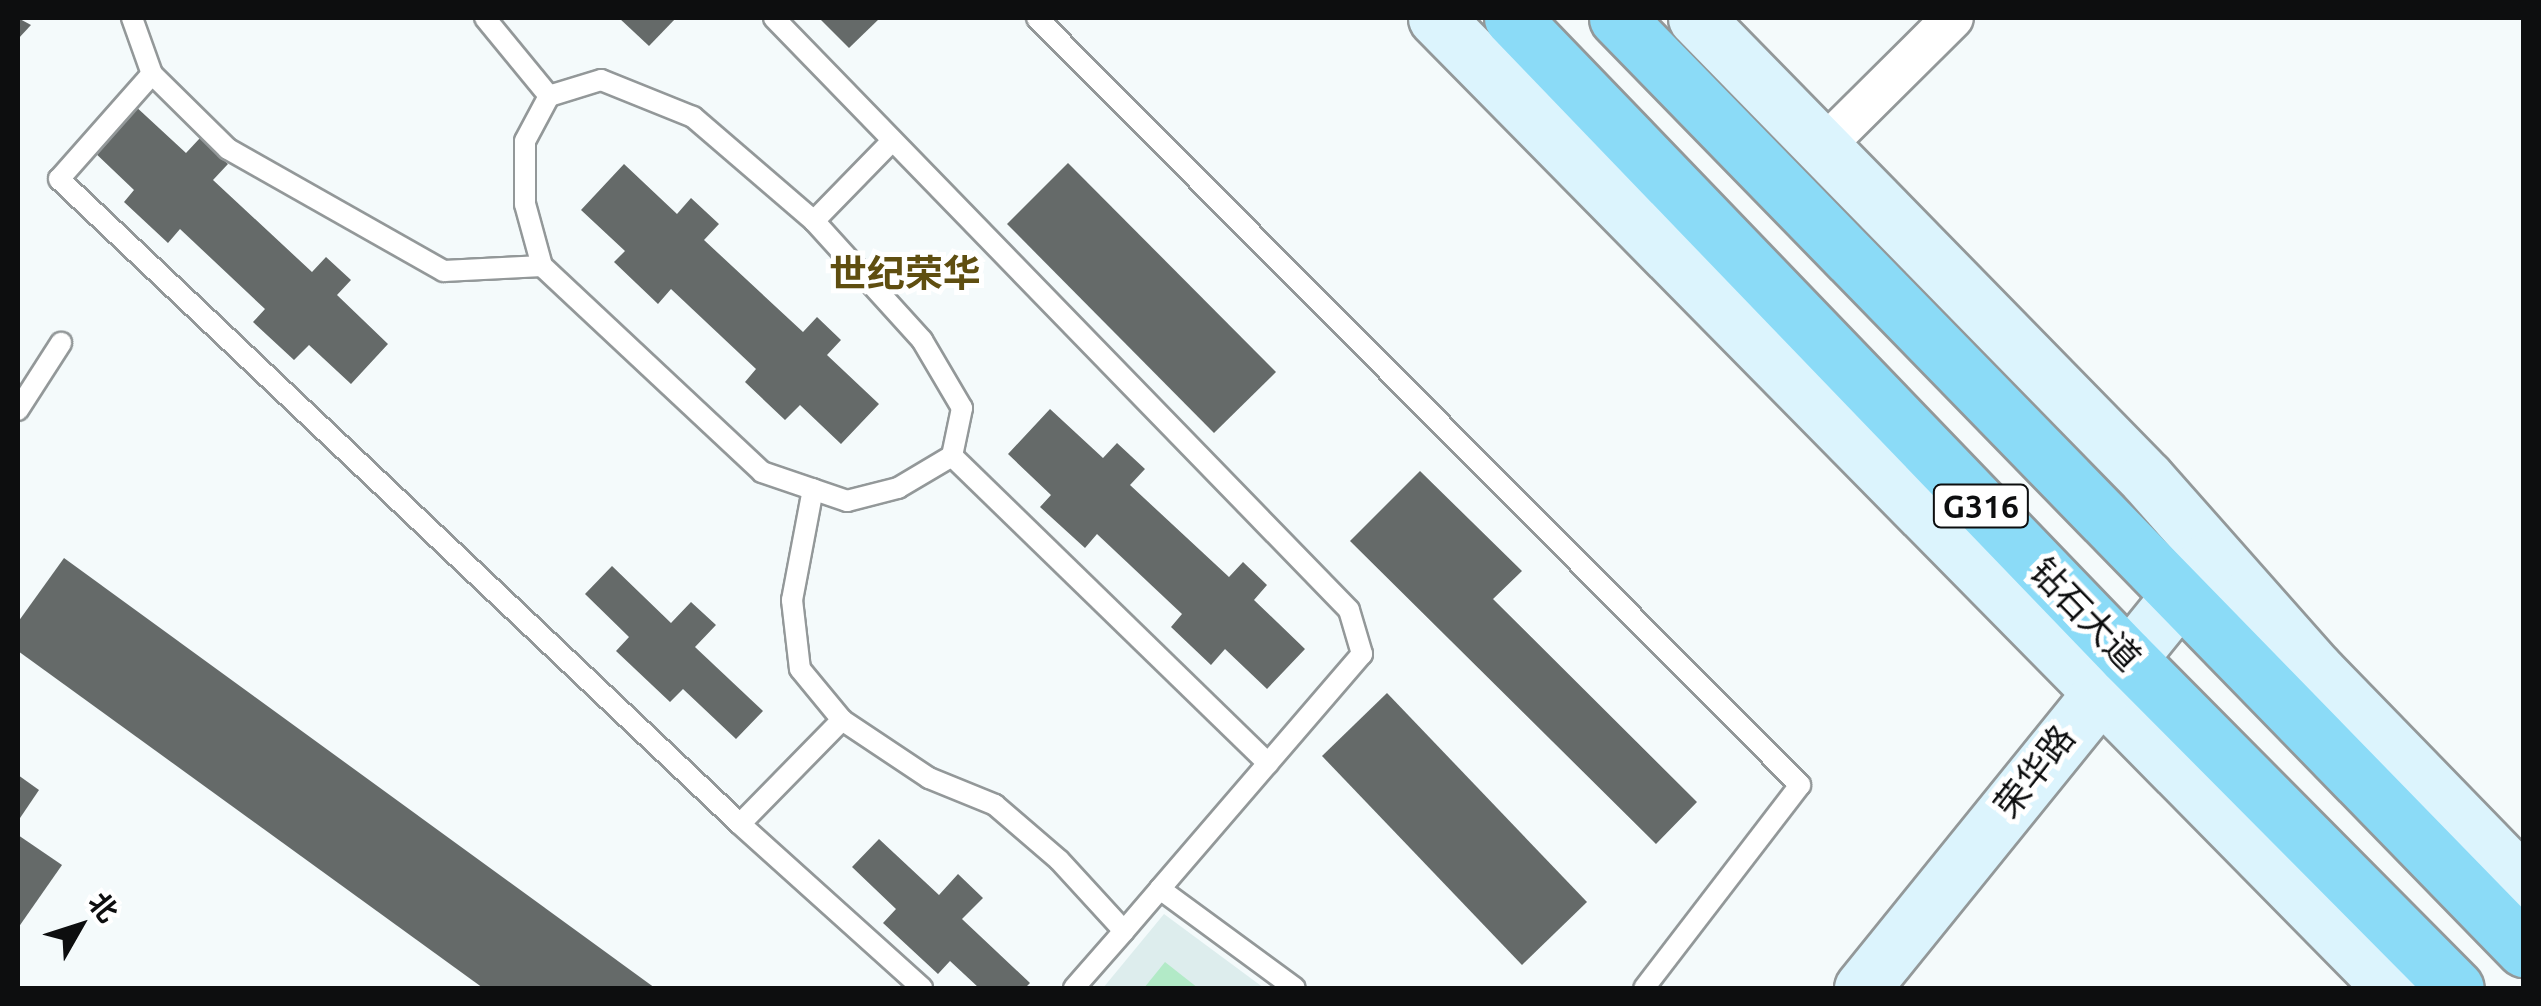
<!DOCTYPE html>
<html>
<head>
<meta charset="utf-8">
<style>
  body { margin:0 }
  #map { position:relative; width:2541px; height:1006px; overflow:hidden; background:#f4fafb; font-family:Ubuntu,"Noto Sans SC",sans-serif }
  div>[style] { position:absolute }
  .built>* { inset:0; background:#ddeded }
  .green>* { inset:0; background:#b2eac7 }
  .building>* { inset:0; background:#656a69 }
  .roads { filter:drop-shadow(2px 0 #939899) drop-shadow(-2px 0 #939899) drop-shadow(0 2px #939899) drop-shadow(0 -2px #939899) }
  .lane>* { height:20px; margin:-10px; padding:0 10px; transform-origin:10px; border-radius:10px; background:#fff }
  .street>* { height:40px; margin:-20px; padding:0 20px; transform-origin:20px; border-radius:20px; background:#fff }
  .secondary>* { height:55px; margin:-27.5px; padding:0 27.5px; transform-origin:27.5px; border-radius:27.5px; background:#dcf4fd }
  .highway>* { height:55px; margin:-27.5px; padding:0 27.5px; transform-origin:27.5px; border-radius:27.5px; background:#8bdbf7 }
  span { translate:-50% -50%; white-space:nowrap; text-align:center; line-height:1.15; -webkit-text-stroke:10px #fff; paint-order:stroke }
  .shield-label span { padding:2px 8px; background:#fff; border:2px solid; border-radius:8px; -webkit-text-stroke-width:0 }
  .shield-label { font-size:32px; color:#0d0e0f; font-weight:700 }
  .street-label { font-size:35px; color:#0d0e0f }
  .neighbourhood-label { font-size:38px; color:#5f4e10; font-weight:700 }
  .frame { position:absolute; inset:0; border:20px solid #0d0e0f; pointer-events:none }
  .north { position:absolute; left:30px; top:876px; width:100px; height:100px; -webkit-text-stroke:8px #fff; paint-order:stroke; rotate:51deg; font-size:28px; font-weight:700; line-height:40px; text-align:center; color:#0d0e0f }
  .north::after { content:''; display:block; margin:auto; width:35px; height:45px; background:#0d0e0f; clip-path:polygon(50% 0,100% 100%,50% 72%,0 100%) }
</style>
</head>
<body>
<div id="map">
  <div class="built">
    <div style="clip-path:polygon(1164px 914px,1264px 988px,1103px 988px)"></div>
  </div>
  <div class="green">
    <div style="clip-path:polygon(1165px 962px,1198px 988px,1144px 988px)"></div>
  </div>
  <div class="building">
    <div style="clip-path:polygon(18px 18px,31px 25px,18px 39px)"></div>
    <div style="clip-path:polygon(619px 18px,676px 18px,649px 46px)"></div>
    <div style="clip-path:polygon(819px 18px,880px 18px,849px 48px)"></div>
    <div style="clip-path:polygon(133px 104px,186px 153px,200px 138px,228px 164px,213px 180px,312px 272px,326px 257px,351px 280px,337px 295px,388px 344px,351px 384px,309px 345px,294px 360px,253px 322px,265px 309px,180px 229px,168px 243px,124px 202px,134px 190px,91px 149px)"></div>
    <div style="clip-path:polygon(1068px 163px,1276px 372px,1214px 433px,1007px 224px)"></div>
    <div style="clip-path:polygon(624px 164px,677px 214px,691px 198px,719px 224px,704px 240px,803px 332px,817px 317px,841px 340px,827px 355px,879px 404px,841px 444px,800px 405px,785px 420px,745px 382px,756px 369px,671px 289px,658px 304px,614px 262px,625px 251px,581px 210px)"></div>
    <div style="clip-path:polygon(1050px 409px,1103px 458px,1117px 443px,1145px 469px,1130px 485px,1229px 577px,1243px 562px,1267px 585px,1254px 600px,1305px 649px,1267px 689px,1225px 649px,1211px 665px,1171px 627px,1182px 614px,1097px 534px,1085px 548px,1040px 507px,1051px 495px,1008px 454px)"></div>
    <div style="clip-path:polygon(1420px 471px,1522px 571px,1493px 599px,1697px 802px,1656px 844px,1350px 541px)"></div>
    <div style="clip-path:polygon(64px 558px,655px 988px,483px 988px,18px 651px,18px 622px)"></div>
    <div style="clip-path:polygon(612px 566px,671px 623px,691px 602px,716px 625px,695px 647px,763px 711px,736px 739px,683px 689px,670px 702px,616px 651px,629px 637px,585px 594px)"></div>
    <div style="clip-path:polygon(1387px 693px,1587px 902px,1522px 965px,1322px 756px)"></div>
    <div style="clip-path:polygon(18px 775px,39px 790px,18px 821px)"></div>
    <div style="clip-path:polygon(18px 835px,62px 865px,18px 928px)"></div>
    <div style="clip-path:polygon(879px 839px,939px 895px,958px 874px,983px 898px,962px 919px,1030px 983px,1025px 988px,979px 988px,950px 961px,938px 974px,883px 923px,896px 909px,852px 867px)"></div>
  </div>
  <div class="roads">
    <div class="lane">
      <div style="left:132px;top:18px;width:59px;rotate:70.3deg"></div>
      <div style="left:152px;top:74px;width:107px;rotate:44.6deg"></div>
      <div style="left:228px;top:149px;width:248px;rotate:29.5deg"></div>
      <div style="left:444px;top:271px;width:98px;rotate:-2.9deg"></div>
      <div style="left:542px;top:266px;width:301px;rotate:43.1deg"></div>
      <div style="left:762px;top:472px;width:90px;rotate:18.8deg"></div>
      <div style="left:847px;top:501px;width:53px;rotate:-14.3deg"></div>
      <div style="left:898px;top:488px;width:63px;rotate:-30.7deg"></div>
      <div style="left:952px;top:456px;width:49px;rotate:-78.2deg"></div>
      <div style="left:962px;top:408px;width:79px;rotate:-120.5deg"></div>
      <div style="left:922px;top:340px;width:161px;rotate:-132.2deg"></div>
      <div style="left:814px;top:221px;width:160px;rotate:-139.3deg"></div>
      <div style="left:693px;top:117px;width:99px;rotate:-158.1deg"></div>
      <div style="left:601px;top:80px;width:54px;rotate:162.9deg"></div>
      <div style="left:549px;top:96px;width:51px;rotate:118.1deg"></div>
      <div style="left:525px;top:141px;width:63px;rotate:90deg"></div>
      <div style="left:525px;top:204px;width:64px;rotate:74.7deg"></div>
      <div style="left:485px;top:18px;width:101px;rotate:50.6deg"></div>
      <div style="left:774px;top:18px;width:825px;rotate:45.83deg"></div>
      <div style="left:1349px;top:610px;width:46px;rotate:73.5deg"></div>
      <div style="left:1362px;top:654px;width:310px;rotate:130.7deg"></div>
      <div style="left:1160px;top:889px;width:167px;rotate:36.3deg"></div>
      <div style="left:1037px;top:18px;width:1082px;rotate:45.15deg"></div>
      <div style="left:1800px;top:785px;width:256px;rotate:127.5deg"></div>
      <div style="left:152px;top:74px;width:140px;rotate:131.5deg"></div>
      <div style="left:59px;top:179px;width:938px;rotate:43.44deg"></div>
      <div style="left:740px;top:824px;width:146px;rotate:-45.6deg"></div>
      <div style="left:842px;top:720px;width:105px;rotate:33.7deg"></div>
      <div style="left:929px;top:778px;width:71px;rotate:22.2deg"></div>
      <div style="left:995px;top:805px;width:84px;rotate:40.7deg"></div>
      <div style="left:1059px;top:860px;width:96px;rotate:47.5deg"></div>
      <div style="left:1124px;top:931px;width:55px;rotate:-49.4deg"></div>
      <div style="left:814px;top:221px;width:112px;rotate:-45.7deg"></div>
      <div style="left:18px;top:410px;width:80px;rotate:-57.3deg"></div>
      <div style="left:952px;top:456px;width:441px;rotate:44.2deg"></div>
      <div style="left:813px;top:489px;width:113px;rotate:100.7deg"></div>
      <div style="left:792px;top:600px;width:69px;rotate:83.4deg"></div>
      <div style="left:800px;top:669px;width:66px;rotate:50.5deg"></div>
      <div style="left:740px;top:824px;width:245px;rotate:42deg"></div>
      <div style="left:1074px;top:988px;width:76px;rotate:-48.7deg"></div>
    </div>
    <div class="street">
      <div style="left:1823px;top:147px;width:183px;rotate:-44.8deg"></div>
    </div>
    <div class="secondary">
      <div style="left:1436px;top:18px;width:1362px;rotate:45.42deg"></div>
      <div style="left:1696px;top:18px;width:644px;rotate:45.63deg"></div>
      <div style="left:2146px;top:478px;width:255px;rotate:48.5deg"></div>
      <div style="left:2315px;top:669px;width:300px;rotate:45.8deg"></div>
      <div style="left:1862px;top:988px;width:552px;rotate:-51.03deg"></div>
    </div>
    <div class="highway">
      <div style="left:1512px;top:18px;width:885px;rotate:46.1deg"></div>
      <div style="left:2126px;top:656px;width:468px;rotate:45.2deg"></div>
      <div style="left:1617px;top:18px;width:1300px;rotate:45.75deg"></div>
    </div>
  </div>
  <div class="shield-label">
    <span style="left:1981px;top:506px">G316</span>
  </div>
  <div class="street-label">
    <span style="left:2086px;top:614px;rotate:46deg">钻石大道</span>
    <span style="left:2034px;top:771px;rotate:-52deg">荣华路</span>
  </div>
  <div class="neighbourhood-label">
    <span style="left:905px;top:274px">世纪荣华</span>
  </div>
  <div class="frame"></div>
  <div class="north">北</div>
</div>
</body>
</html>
